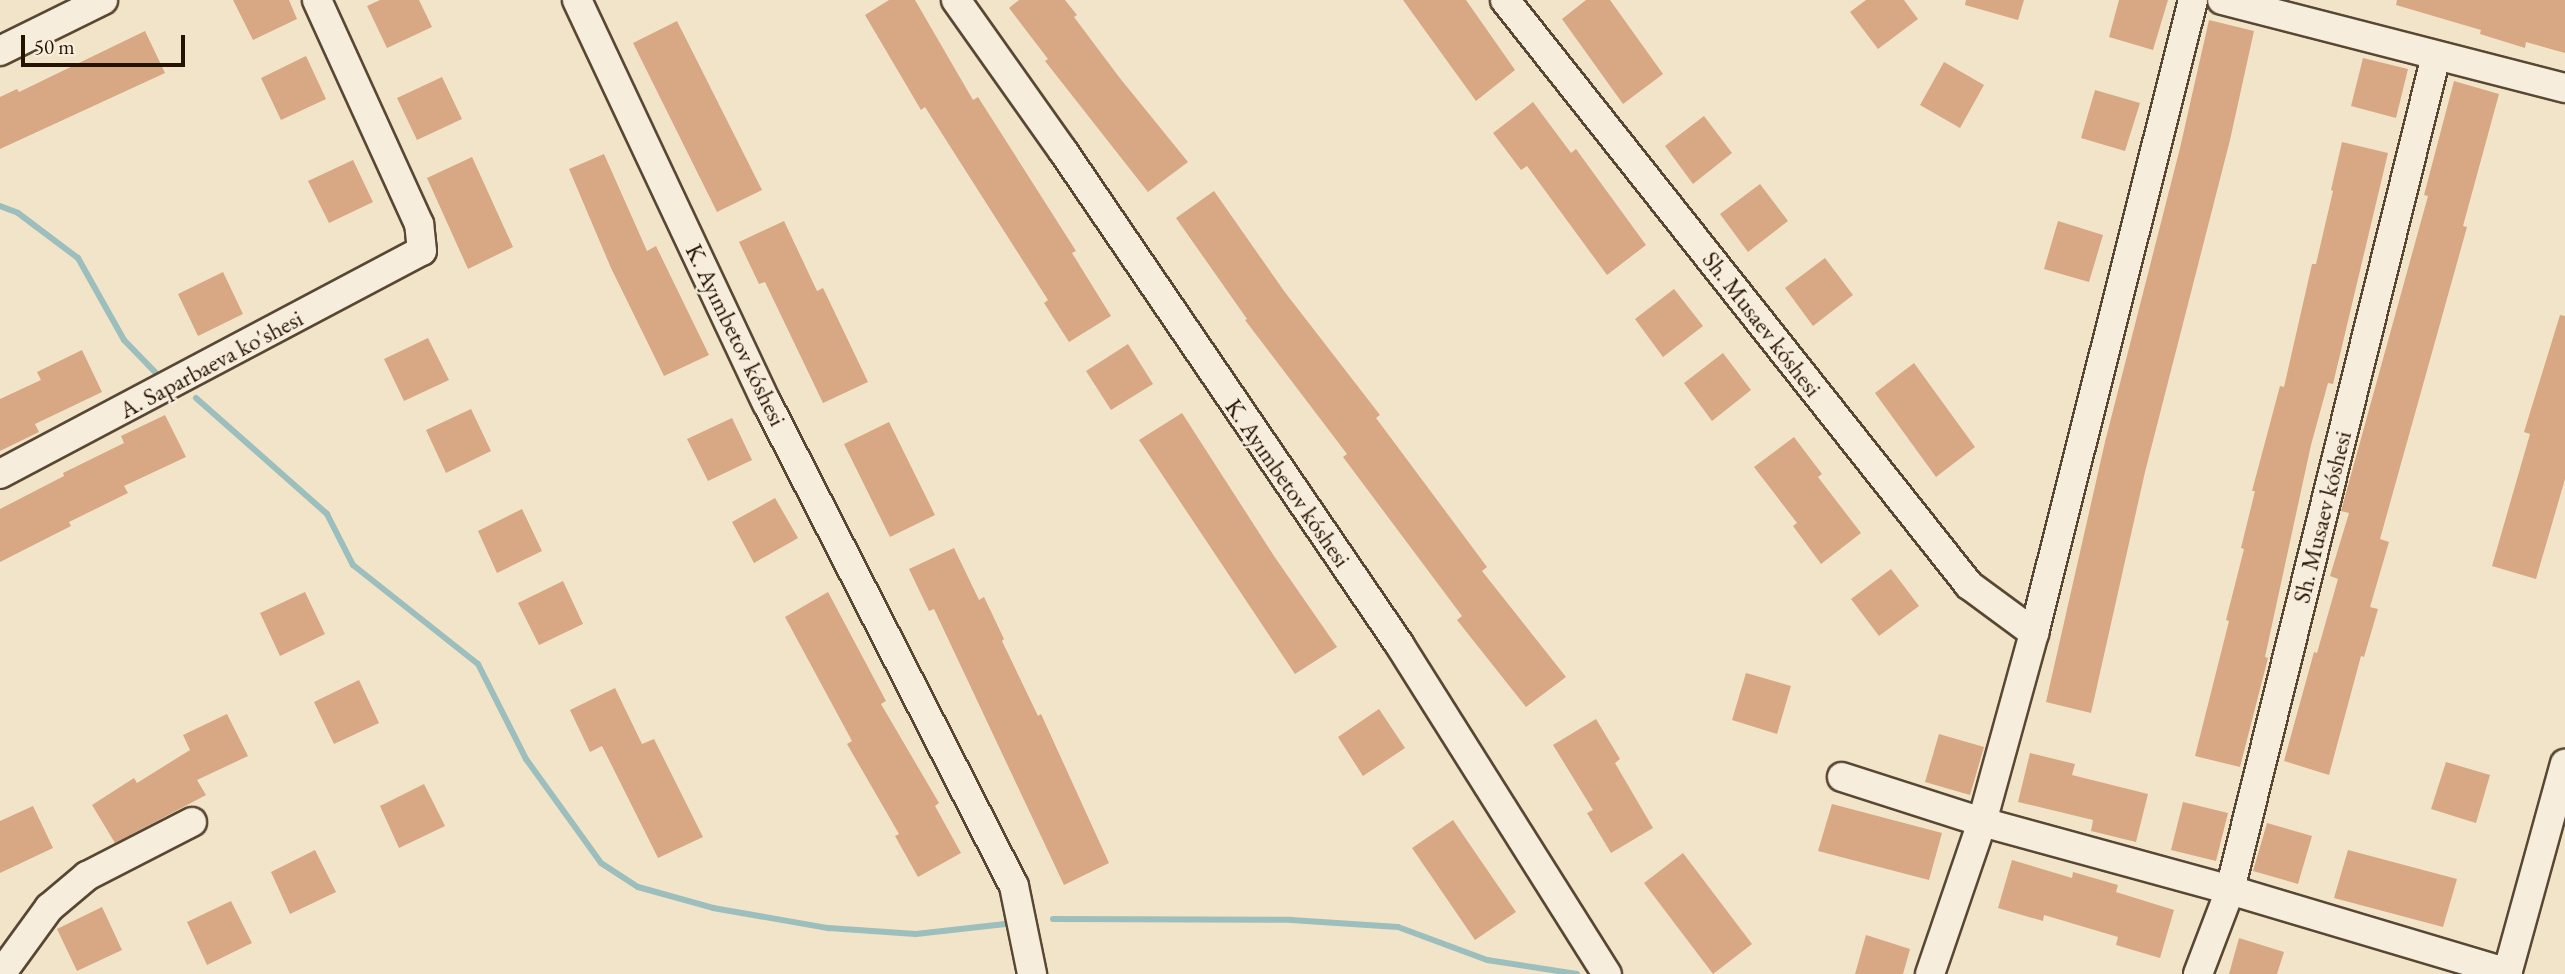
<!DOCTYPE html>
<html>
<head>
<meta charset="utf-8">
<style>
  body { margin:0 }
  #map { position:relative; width:2565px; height:974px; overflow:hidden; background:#f2e4c9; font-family:"EB Garamond",serif }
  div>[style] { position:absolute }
  .stream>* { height:6px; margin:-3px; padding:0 3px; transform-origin:3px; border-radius:3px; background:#9cbebc }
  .building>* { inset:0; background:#d7a883 }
  .roads { filter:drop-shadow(2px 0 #584733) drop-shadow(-2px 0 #584733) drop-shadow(0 2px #584733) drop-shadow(0 -2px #584733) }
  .minor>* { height:28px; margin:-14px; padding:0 14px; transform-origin:14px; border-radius:14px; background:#f7eddc }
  span { translate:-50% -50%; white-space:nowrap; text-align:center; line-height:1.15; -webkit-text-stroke:5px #f7eddc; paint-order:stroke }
  .street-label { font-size:24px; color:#251301 }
  .scale { position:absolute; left:21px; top:35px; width:164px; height:32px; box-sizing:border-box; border:4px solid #251301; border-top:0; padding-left:9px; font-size:21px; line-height:24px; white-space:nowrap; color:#251301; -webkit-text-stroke:5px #f7eddc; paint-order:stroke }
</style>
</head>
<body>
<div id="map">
  <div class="stream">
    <div style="left:0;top:206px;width:19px;rotate:21deg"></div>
    <div style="left:18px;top:213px;width:75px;rotate:36.9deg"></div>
    <div style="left:78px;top:258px;width:94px;rotate:60.7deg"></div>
    <div style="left:124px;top:340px;width:45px;rotate:45.9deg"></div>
    <div style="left:196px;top:398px;width:175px;rotate:41.5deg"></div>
    <div style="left:327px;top:514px;width:57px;rotate:63deg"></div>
    <div style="left:353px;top:565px;width:159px;rotate:38.4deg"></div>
    <div style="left:478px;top:664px;width:106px;rotate:63.2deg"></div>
    <div style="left:526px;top:759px;width:128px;rotate:54.2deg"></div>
    <div style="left:601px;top:863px;width:44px;rotate:33deg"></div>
    <div style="left:638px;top:887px;width:78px;rotate:15.6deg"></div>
    <div style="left:713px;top:908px;width:117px;rotate:9.9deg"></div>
    <div style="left:828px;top:928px;width:88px;rotate:3.9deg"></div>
    <div style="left:916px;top:934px;width:90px;rotate:-6.4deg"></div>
    <div style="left:1053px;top:919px;width:238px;rotate:0.2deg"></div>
    <div style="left:1291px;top:920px;width:107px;rotate:3.7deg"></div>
    <div style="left:1398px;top:927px;width:95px;rotate:20.3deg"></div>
    <div style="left:1487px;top:960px;width:91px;rotate:8.8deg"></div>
  </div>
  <div class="building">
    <div style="clip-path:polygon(233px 0,289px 0,297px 19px,253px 40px)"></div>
    <div style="clip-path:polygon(380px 0,419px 0,432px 27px,387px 48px,367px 6px)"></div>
    <div style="clip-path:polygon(889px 0,915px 0,973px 100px,978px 97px,1076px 251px,1072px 253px,1111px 316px,1069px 342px,1044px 303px,1048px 300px,925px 107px,921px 110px,865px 15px)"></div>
    <div style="clip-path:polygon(1019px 0,1065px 0,1077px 15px,1074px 17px,1119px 77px,1188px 162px,1148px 192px,1045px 61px,1048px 59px,1009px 8px)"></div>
    <div style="clip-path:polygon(1403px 0,1466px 0,1515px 70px,1476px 101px)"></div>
    <div style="clip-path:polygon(1586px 0,1610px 0,1663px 74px,1623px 104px,1562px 19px)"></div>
    <div style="clip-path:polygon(1866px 0,1904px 0,1918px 19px,1878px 49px,1850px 12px)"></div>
    <div style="clip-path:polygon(1966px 0,2024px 0,2018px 20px,1965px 5px)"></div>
    <div style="clip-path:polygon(2119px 0,2168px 0,2153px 50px,2109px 37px)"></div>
    <div style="clip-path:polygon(2397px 0,2565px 0,2565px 53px,2526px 42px,2525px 48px,2480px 34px,2481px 30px,2396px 5px)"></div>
    <div style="clip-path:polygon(2209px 20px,2254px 31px,2230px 140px,2145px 472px,2091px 713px,2046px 702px,2105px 442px,2180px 148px)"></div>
    <div style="clip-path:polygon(677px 21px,762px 190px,717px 212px,633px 43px)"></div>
    <div style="clip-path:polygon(145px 31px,165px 73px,0 149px,0 97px,17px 89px,19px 92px)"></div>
    <div style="clip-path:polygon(306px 56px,326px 99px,281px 120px,261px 78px)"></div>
    <div style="clip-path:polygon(2363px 58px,2408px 69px,2396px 118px,2351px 106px)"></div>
    <div style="clip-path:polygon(1944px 62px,1984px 85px,1960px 128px,1920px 105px)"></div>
    <div style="clip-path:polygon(442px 77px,462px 119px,417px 140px,397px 98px)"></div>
    <div style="clip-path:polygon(2454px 81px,2499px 94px,2463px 226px,2467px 227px,2380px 539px,2389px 542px,2370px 607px,2378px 609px,2364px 657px,2361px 656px,2329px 775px,2284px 761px,2314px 652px,2317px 653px,2338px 579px,2330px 576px,2349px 513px,2341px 511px,2428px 196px,2424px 195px)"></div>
    <div style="clip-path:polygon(2095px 90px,2140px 103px,2125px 151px,2081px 138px)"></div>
    <div style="clip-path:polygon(1533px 102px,1571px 153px,1576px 149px,1646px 245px,1607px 275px,1527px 166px,1521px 170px,1493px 133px)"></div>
    <div style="clip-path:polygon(1704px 116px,1732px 153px,1693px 184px,1665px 146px)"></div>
    <div style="clip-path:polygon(2342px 142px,2388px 153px,2333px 384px,2328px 383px,2311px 445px,2265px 657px,2268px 658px,2240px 767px,2195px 756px,2229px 621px,2226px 620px,2244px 549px,2241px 548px,2255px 491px,2252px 491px,2280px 386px,2284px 387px,2312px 264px,2316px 264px,2333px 191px,2331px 190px)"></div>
    <div style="clip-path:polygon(604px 154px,647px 251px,656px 246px,709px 355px,664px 376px,611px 268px,569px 169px)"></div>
    <div style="clip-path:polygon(472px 157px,513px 247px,468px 269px,427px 178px)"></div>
    <div style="clip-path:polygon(353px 160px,373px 202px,329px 223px,308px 181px)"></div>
    <div style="clip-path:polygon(1760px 184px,1788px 221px,1748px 252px,1720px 214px)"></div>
    <div style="clip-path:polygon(1214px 191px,1284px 291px,1380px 415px,1376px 418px,1487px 567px,1482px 571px,1566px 677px,1526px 707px,1457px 620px,1462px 616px,1343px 457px,1347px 454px,1245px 320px,1247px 319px,1176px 218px)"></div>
    <div style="clip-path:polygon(784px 221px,817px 291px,823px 288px,868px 382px,823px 403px,765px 282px,759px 284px,739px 242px)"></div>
    <div style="clip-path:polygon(2058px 221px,2103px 235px,2089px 282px,2044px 269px)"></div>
    <div style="clip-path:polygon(1825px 258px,1853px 295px,1813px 326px,1785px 288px)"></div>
    <div style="clip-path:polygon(223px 272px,243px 314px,198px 336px,178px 294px)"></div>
    <div style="clip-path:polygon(1674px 289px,1703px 326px,1663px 357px,1635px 319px)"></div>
    <div style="clip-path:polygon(2560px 315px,2565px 316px,2565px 479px,2536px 579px,2492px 566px,2530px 434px,2524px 432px)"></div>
    <div style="clip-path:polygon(428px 338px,449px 380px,404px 401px,384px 359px)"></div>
    <div style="clip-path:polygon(1128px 344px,1153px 384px,1111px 410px,1086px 371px)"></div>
    <div style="clip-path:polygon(82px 350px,102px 392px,35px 424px,39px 432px,0 451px,0 399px,41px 380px,37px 372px)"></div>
    <div style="clip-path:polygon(1723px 353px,1751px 390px,1712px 421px,1684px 383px)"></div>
    <div style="clip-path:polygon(1914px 363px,1975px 447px,1936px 477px,1875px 393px)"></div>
    <div style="clip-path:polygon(471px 409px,491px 451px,446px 473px,426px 430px)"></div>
    <div style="clip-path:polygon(1182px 413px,1274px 556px,1337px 647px,1295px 674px,1139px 440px)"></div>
    <div style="clip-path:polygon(165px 415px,186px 457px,124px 486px,128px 493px,69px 522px,71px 526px,0 562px,0 509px,64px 476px,63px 473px,124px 443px,121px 436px)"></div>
    <div style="clip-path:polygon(732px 418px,752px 460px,708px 481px,687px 439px)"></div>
    <div style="clip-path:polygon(889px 422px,935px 515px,890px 537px,844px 444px)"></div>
    <div style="clip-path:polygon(1794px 437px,1822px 474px,1818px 477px,1861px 533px,1821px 564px,1793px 526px,1797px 523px,1754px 467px)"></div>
    <div style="clip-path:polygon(775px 498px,798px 538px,754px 563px,732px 522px)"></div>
    <div style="clip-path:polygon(522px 509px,542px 551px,497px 573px,478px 531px)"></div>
    <div style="clip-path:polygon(954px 548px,979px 600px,984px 597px,1004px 639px,1002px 641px,1038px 716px,1041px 714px,1109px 863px,1064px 885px,934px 609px,929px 611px,909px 569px)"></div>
    <div style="clip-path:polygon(1891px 569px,1919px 606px,1879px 636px,1851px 599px)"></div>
    <div style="clip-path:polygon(563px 581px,583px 624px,539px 645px,518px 603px)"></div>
    <div style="clip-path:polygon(305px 592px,325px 634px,280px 656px,260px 613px)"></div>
    <div style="clip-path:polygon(828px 592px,886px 701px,881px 704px,939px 803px,935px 806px,961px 853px,918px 877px,895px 836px,899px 834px,847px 744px,852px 741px,785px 617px)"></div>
    <div style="clip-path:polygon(1746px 673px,1791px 686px,1777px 734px,1732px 720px)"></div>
    <div style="clip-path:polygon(359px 680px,379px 723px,334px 744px,314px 702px)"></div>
    <div style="clip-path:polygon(615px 688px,642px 744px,654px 739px,703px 837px,658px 858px,602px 746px,590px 752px,570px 710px)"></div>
    <div style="clip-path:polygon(1379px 709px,1405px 748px,1363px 776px,1338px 737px)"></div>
    <div style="clip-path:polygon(227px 714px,248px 756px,197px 780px,206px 795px,115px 843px,92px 805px,134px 778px,137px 783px,190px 750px,183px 735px)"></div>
    <div style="clip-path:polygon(1596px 719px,1620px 759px,1615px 763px,1653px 828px,1611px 853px,1587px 813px,1593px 810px,1553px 745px)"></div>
    <div style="clip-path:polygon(1939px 734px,1984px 747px,1970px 795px,1925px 782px)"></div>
    <div style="clip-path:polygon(2030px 753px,2075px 764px,2072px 775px,2148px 794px,2136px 842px,2091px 831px,2093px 820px,2018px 802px)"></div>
    <div style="clip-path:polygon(2446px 762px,2490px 775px,2476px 823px,2431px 809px)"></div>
    <div style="clip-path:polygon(424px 784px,445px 826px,399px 848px,380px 806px)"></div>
    <div style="clip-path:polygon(2183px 802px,2228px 813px,2216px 861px,2171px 850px)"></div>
    <div style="clip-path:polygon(1832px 804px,1942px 833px,1929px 880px,1818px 851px)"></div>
    <div style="clip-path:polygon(33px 806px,53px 848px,0 873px,0 821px)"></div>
    <div style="clip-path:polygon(1453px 820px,1516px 912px,1475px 940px,1412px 848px)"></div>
    <div style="clip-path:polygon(2267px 823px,2312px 836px,2298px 884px,2253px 871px)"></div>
    <div style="clip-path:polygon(315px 850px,336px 892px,290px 914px,271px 872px)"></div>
    <div style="clip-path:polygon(2348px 850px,2457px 879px,2443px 927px,2334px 898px)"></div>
    <div style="clip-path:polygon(1683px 853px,1752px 944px,1713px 974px,1644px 883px)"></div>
    <div style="clip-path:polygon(2012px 860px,2072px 878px,2073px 872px,2118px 885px,2116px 892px,2174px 910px,2160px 958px,2116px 945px,2118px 937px,2044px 915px,2043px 921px,1998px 908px)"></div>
    <div style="clip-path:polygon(231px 901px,252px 943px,207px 965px,187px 922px)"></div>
    <div style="clip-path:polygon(102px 907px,122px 950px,77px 971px,57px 929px)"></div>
    <div style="clip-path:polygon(1866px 935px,1910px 949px,1903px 974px,1855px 974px)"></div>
    <div style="clip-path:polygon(2239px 938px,2284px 952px,2277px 974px,2229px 974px)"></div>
  </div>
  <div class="roads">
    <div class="minor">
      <div style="left:577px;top:0;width:446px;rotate:64.8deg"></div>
      <div style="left:767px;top:403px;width:542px;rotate:62.92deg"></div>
      <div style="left:1014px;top:886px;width:90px;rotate:78.4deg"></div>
      <div style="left:956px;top:0;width:185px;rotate:54.7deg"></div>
      <div style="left:1063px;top:151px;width:597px;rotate:55.72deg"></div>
      <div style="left:1399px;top:644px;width:390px;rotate:57.8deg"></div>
      <div style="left:1505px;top:0;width:747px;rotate:51.58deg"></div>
      <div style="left:1969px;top:585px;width:81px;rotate:36.4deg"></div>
      <div style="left:2222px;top:0;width:354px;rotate:14.4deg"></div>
      <div style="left:0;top:51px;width:115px;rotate:-26.3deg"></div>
      <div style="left:0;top:474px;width:477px;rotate:-27.9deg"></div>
      <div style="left:422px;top:251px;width:27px;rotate:-96deg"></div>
      <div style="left:419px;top:224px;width:246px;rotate:-114.5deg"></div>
      <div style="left:1842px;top:777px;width:147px;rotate:17.8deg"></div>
      <div style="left:1982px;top:822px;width:257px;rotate:15.3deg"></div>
      <div style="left:2230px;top:890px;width:290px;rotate:16.6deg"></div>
      <div style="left:1px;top:974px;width:82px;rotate:-54deg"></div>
      <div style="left:49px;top:908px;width:50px;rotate:-40.1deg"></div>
      <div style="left:87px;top:876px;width:118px;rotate:-27.2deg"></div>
      <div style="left:1930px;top:974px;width:161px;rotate:-71.1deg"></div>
      <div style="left:1982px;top:822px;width:196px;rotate:-74.6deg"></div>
      <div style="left:2034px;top:633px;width:653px;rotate:-75.9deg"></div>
      <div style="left:2198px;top:974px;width:90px;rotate:-69.1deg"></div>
      <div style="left:2230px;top:890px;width:859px;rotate:-76.13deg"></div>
      <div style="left:2507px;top:974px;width:218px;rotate:-74.6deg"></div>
    </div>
  </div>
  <div class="street-label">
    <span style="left:1762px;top:324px;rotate:52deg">Sh. Musaev kóshesi</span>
    <span style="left:736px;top:335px;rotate:64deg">K. Ayımbetov kóshesi</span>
    <span style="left:211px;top:364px;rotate:-28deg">A. Saparbaeva ko'shesi</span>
    <span style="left:1288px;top:483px;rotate:55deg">K. Ayımbetov kóshesi</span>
    <span style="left:2322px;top:517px;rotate:-76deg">Sh. Musaev kóshesi</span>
  </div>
  <div class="scale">50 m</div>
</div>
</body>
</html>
